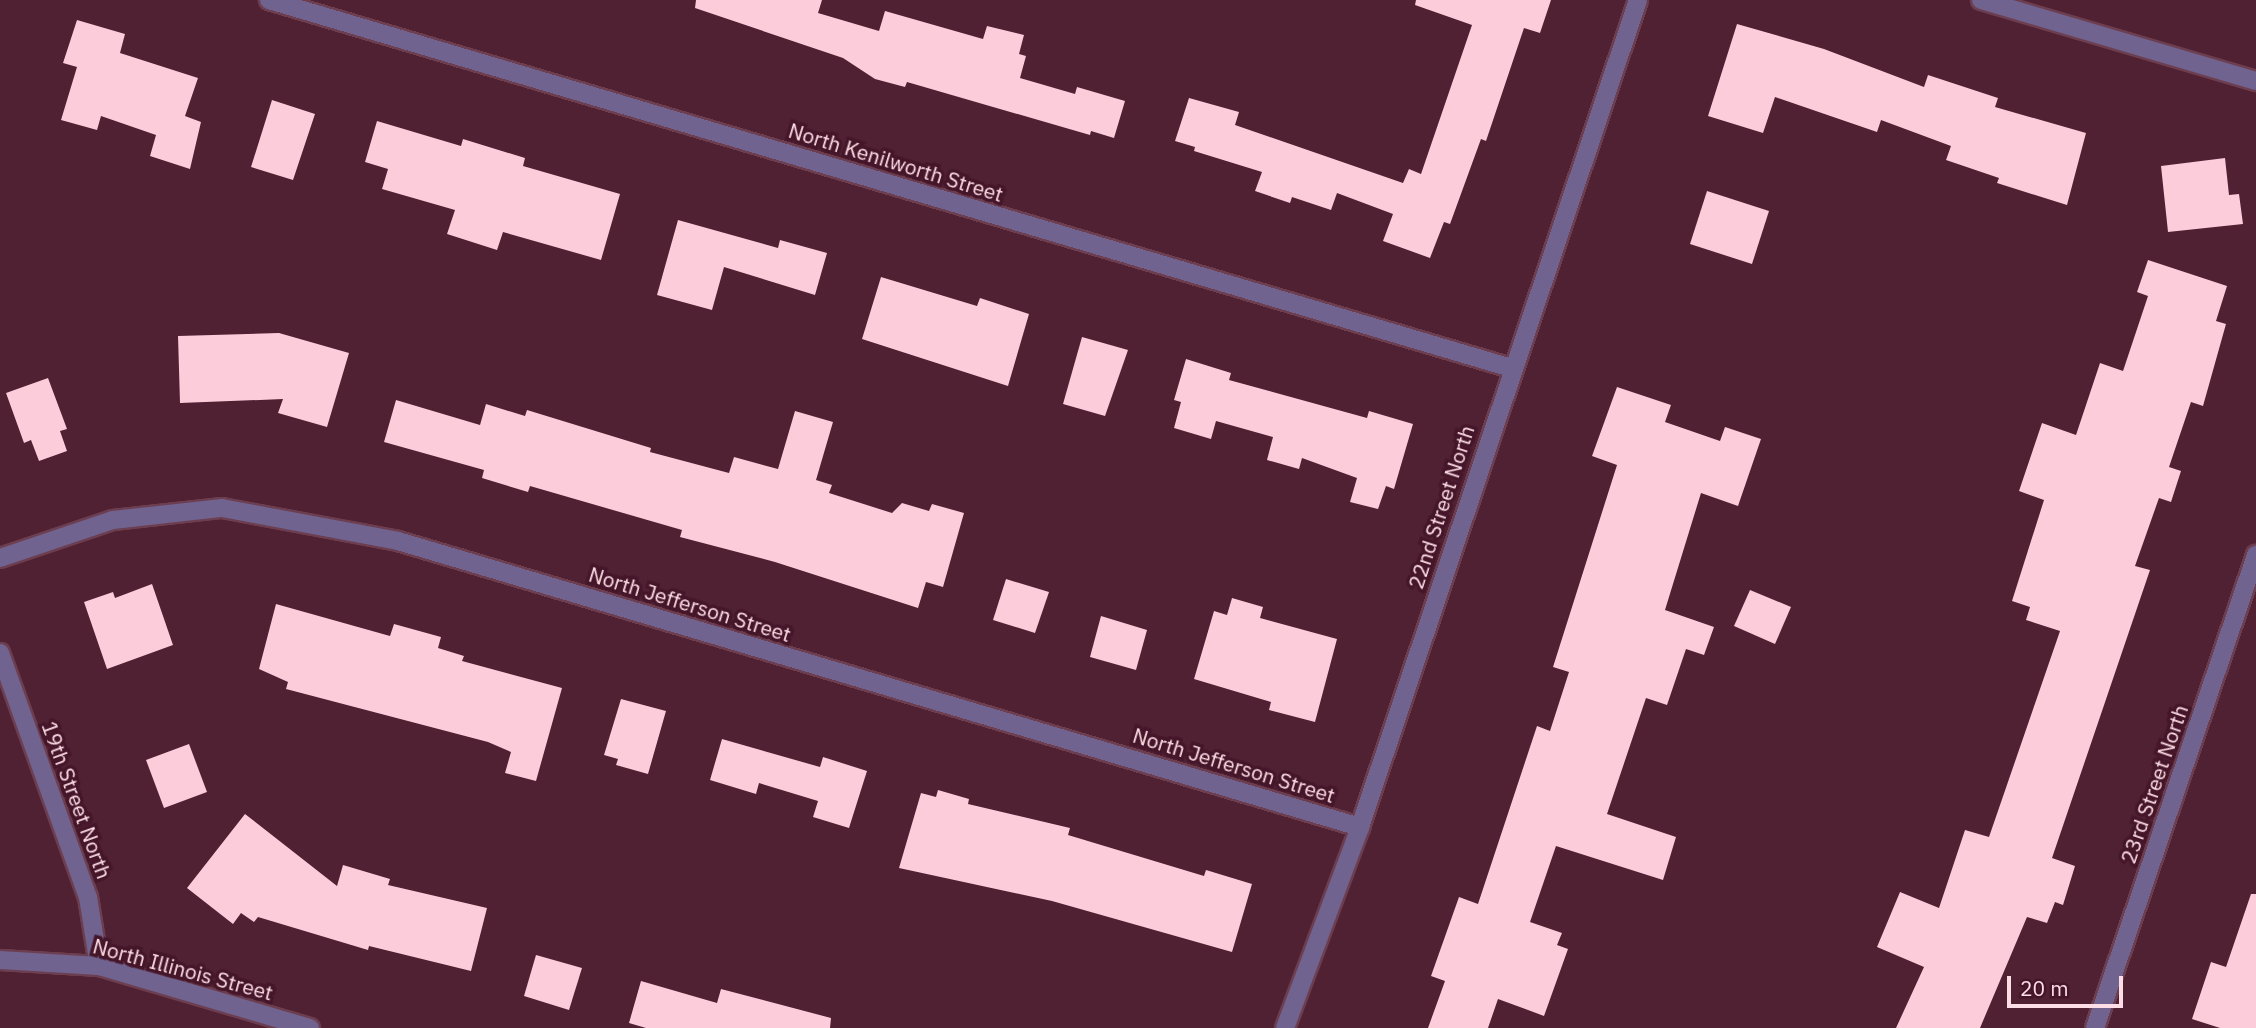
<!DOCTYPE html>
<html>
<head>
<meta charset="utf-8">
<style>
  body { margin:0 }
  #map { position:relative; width:2256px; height:1028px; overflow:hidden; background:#502033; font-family:"IBM Plex Sans",sans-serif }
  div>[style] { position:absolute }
  .building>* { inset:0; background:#fcccdb }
  .roads { filter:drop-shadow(2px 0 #6c3e50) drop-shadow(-2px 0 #6c3e50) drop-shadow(0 2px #6c3e50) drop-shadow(0 -2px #6c3e50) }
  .minor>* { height:18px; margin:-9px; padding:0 9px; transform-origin:9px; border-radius:9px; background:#70638f }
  span { translate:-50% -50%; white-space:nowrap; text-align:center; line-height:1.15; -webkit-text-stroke:7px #451629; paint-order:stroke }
  .street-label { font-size:21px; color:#fddde6 }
  .scale { position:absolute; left:2007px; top:976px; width:116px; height:32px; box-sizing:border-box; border:4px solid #fddde6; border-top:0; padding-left:9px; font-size:21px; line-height:24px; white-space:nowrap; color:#fddde6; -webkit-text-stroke:5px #451629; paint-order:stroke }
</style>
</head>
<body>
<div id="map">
  <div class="building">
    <div style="clip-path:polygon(696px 0,822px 0,818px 13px,879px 31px,885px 11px,983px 39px,987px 26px,1024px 35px,1019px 54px,1026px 56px,1020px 78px,1075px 94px,1077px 87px,1125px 101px,1114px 138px,1091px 131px,1090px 135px,907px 82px,905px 87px,875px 79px,843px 58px,695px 8px)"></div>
    <div style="clip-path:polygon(1416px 0,1551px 0,1540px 33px,1524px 28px,1486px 141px,1481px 139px,1450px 224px,1444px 222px,1430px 258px,1383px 241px,1393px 214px,1337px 193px,1331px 210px,1292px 197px,1290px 203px,1255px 191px,1262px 172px,1194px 151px,1195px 147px,1175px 141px,1189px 98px,1239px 112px,1235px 125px,1403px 183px,1409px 169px,1421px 174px,1472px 25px,1415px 5px)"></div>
    <div style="clip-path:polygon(77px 20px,125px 34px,120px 53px,198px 78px,185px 116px,201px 122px,190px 169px,150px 156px,156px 135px,101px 116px,97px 130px,61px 120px,77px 67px,63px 63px)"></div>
    <div style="clip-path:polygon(1737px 24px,1824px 49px,1924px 87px,1928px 75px,1998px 98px,1995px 107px,2086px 133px,2067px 205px,1997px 183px,1999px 178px,1946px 160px,1951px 146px,1881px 120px,1877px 132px,1775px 97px,1763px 133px,1708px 116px)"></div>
    <div style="clip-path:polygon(272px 100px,315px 114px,293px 180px,251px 167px)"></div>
    <div style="clip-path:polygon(377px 121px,461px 146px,463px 139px,525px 158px,523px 166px,620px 194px,601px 260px,503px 232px,497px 250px,447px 234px,455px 210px,382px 189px,388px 169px,365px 162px)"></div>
    <div style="clip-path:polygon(2225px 158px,2229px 195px,2239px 194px,2243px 224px,2168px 232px,2161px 166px)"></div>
    <div style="clip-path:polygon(1707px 191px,1769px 211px,1752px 264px,1690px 244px)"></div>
    <div style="clip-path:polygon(678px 220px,778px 248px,780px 240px,827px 253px,815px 295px,724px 267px,712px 310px,657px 295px)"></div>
    <div style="clip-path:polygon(2148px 260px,2227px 286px,2216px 321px,2226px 324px,2203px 406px,2191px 402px,2169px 467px,2181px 471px,2171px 502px,2159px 498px,2135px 566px,2150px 570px,2052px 858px,2075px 866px,2063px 905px,2055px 902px,2047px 923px,2027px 917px,1980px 1028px,1896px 1028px,1924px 967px,1877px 947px,1900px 892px,1939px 908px,1965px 830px,1989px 837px,2060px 631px,2026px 620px,2030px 607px,2012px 601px,2044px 500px,2019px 491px,2042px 423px,2076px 435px,2100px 363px,2123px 371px,2148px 296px,2137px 292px)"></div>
    <div style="clip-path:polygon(881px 277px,977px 306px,980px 298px,1029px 314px,1008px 386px,862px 339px)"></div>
    <div style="clip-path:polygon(279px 333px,349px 353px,327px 427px,278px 413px,283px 399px,180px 403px,178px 336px)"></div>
    <div style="clip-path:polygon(1082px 337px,1128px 350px,1105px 416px,1063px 404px)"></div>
    <div style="clip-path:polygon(1186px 359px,1231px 373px,1229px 380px,1367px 418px,1369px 411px,1413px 424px,1394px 489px,1386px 486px,1378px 509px,1350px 502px,1357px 478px,1302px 458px,1299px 469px,1267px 460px,1273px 437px,1216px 421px,1211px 439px,1174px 428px,1181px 402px,1174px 400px)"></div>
    <div style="clip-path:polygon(48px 378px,67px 429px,60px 431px,67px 451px,39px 461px,31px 440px,24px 443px,6px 393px)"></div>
    <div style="clip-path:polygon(1617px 387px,1671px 405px,1665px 422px,1720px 441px,1725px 427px,1761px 439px,1738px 506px,1701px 493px,1665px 610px,1714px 627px,1704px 655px,1686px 649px,1667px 705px,1646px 698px,1607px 814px,1676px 837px,1663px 880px,1556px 846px,1530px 922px,1562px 933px,1557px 945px,1568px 949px,1544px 1016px,1498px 999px,1488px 1028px,1428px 1028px,1445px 981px,1431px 976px,1459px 897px,1478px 904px,1537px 726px,1550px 731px,1569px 672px,1553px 667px,1617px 465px,1592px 456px)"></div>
    <div style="clip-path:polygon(396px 400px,480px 425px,486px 404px,525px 416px,527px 410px,651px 448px,650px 452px,729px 473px,734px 457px,778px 469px,795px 411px,833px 422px,816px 480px,832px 485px,829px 493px,892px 513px,902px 503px,929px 511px,932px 504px,964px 513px,943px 587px,926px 582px,918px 608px,775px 562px,680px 537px,682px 530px,530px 486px,528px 492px,482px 478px,484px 470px,384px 442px)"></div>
    <div style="clip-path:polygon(1006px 579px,1049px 592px,1035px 633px,993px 620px)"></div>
    <div style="clip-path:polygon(152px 584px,173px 645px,107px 669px,84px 602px,113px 592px,115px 598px)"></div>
    <div style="clip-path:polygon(1750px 590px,1791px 607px,1775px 644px,1734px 626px)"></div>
    <div style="clip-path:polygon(1232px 598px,1263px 607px,1260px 618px,1337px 639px,1315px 722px,1269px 710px,1271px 702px,1194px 679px,1214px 611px,1227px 615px)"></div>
    <div style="clip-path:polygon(276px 604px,390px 636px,394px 624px,441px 637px,438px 648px,464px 656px,462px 661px,562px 688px,536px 781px,505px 773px,511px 752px,488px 742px,286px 689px,288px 682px,259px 669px)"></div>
    <div style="clip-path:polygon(1101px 616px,1147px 630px,1136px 670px,1090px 657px)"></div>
    <div style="clip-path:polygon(621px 699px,666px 711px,648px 774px,616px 765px,618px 759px,604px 755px)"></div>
    <div style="clip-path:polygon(722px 739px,820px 767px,823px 757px,867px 771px,849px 828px,813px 817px,818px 801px,759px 783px,756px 794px,710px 780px)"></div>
    <div style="clip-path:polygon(189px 744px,207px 792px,164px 808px,146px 760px)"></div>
    <div style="clip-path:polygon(938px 790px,969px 799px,968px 804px,1070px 828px,1068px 835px,1204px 876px,1206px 870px,1252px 884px,1232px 952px,1052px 901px,899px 868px,921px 793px,936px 797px)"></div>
    <div style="clip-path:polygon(245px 814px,337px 886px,343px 865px,390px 879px,388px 885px,487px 908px,471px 971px,369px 946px,368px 950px,258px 917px,254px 922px,241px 913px,233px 924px,187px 888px)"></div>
    <div style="clip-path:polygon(2251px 894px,2256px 894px,2256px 1028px,2220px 1028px,2192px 1019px,2211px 962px,2226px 967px)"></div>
    <div style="clip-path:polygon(536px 955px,582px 968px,569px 1010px,524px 996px)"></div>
    <div style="clip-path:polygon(641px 981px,717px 1003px,721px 989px,831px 1018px,830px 1028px,646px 1028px,629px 1023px)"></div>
  </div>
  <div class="roads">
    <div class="minor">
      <div style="left:269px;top:0;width:1295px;rotate:16.5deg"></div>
      <div style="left:1981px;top:0;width:287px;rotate:16.4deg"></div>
      <div style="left:0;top:558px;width:119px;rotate:-18.6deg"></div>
      <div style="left:113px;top:520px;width:110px;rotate:-6.3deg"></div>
      <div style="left:222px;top:508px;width:179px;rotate:10.6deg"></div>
      <div style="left:398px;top:541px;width:1004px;rotate:16.56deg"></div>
      <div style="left:0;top:653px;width:259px;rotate:70.2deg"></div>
      <div style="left:88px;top:897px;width:70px;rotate:80.9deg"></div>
      <div style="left:0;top:960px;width:99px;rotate:3.5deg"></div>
      <div style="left:99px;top:966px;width:220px;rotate:16.4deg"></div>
      <div style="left:1285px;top:1028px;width:215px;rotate:-69.5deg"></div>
      <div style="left:1360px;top:827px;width:872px;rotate:-71.42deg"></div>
      <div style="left:2095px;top:1028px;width:500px;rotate:-71.2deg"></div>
    </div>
  </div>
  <div class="street-label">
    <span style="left:896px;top:162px;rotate:17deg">North Kenilworth Street</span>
    <span style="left:1441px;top:507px;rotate:-72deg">22nd Street North</span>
    <span style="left:690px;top:604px;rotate:17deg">North Jefferson Street</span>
    <span style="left:1234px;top:765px;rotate:17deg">North Jefferson Street</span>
    <span style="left:2154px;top:784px;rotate:-71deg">23rd Street North</span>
    <span style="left:77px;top:800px;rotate:70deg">19th Street North</span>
    <span style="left:183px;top:969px;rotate:15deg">North Illinois Street</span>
  </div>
  <div class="scale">20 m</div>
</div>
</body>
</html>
